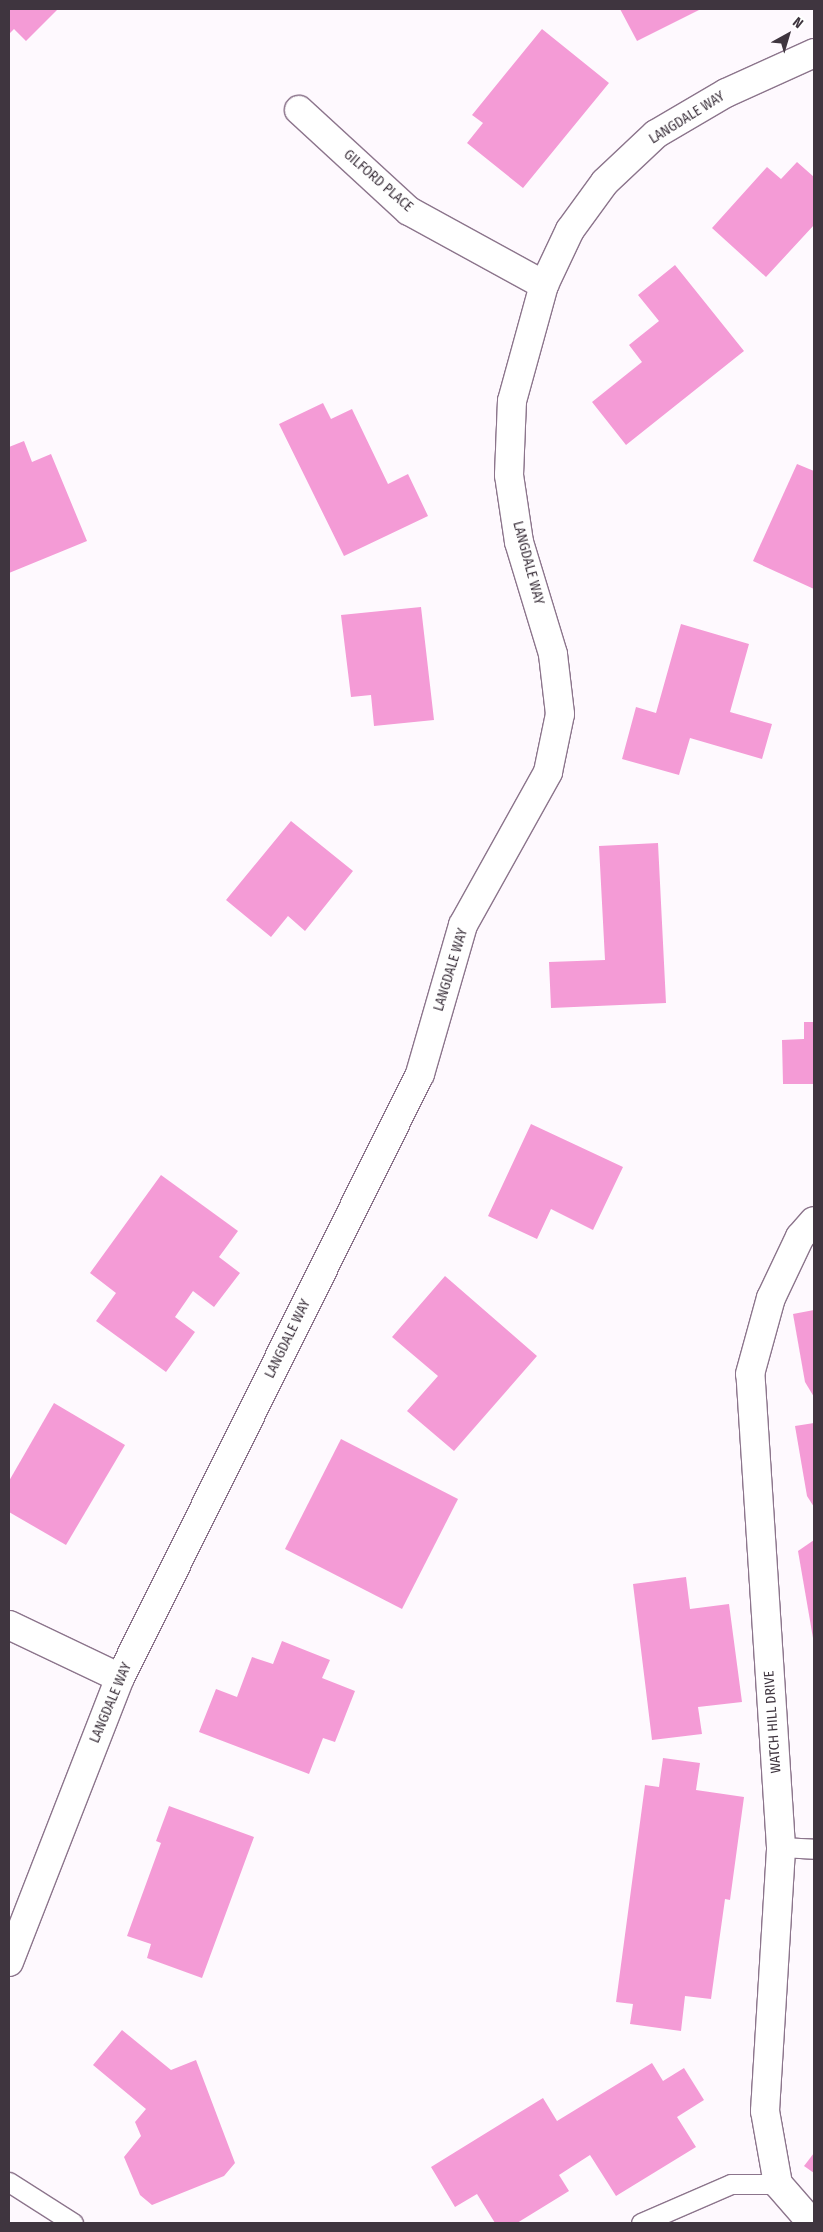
<!DOCTYPE html>
<html>
<head>
<meta charset="utf-8">
<style>
  body { margin:0 }
  #map { position:relative; width:823px; height:2232px; overflow:hidden; background:#fef9fe; font-family:"Fira Sans Condensed",sans-serif }
  div>[style] { position:absolute }
  .building>* { inset:0; background:#f49bd6 }
  .roads { filter:drop-shadow(1px 0 #8c758c) drop-shadow(-1px 0 #8c758c) drop-shadow(0 1px #8c758c) drop-shadow(0 -1px #8c758c) }
  .service>* { height:19px; margin:-9.5px; padding:0 9.5px; transform-origin:9.5px; border-radius:9.5px; background:#fff }
  .minor>* { height:28px; margin:-14px; padding:0 14px; transform-origin:14px; border-radius:14px; background:#fff }
  span { translate:-50% -50%; white-space:nowrap; text-align:center; line-height:1.15; -webkit-text-stroke:4px #fff; paint-order:stroke }
  .street-label { font-size:14px; color:#3f353f }
  .frame { position:absolute; inset:0; border:10px solid #3f353f; pointer-events:none }
  .north { position:absolute; left:763px; top:10px; width:50px; height:50px; -webkit-text-stroke:4px #fff; paint-order:stroke; rotate:39deg; font-size:14px; font-weight:700; line-height:20px; text-align:center; color:#3f353f }
  .north::after { content:''; display:block; margin:auto; width:18px; height:22px; background:#3f353f; clip-path:polygon(50% 0,100% 100%,50% 72%,0 100%) }
</style>
</head>
<body>
<div id="map">
  <div class="building">
    <div style="clip-path:polygon(9px 9px,58px 9px,26px 41px,14px 29px,9px 34px)"></div>
    <div style="clip-path:polygon(620px 9px,701px 9px,637px 41px)"></div>
    <div style="clip-path:polygon(542px 29px,609px 83px,523px 188px,467px 143px,483px 123px,472px 115px)"></div>
    <div style="clip-path:polygon(797px 162px,814px 177px,814px 225px,766px 277px,712px 228px,767px 167px,781px 179px)"></div>
    <div style="clip-path:polygon(675px 265px,744px 351px,626px 445px,592px 402px,642px 362px,629px 345px,659px 321px,638px 295px)"></div>
    <div style="clip-path:polygon(323px 403px,331px 419px,352px 409px,388px 484px,408px 474px,428px 516px,344px 556px,279px 424px)"></div>
    <div style="clip-path:polygon(24px 441px,32px 462px,51px 454px,87px 541px,9px 573px,9px 447px)"></div>
    <div style="clip-path:polygon(797px 464px,814px 471px,814px 589px,753px 561px)"></div>
    <div style="clip-path:polygon(421px 607px,434px 720px,374px 726px,371px 695px,351px 697px,341px 615px)"></div>
    <div style="clip-path:polygon(681px 624px,749px 644px,730px 712px,772px 724px,762px 759px,690px 738px,679px 775px,622px 759px,636px 707px,656px 713px)"></div>
    <div style="clip-path:polygon(291px 821px,353px 871px,305px 931px,288px 916px,271px 937px,226px 900px)"></div>
    <div style="clip-path:polygon(658px 843px,666px 1003px,551px 1008px,549px 962px,605px 960px,599px 846px)"></div>
    <div style="clip-path:polygon(804px 1022px,814px 1022px,814px 1084px,783px 1084px,782px 1040px,804px 1039px)"></div>
    <div style="clip-path:polygon(531px 1124px,623px 1167px,593px 1230px,551px 1209px,537px 1239px,488px 1216px)"></div>
    <div style="clip-path:polygon(161px 1175px,238px 1231px,219px 1257px,240px 1273px,214px 1307px,193px 1291px,175px 1317px,195px 1332px,166px 1372px,96px 1321px,116px 1293px,90px 1273px)"></div>
    <div style="clip-path:polygon(445px 1276px,537px 1356px,454px 1451px,407px 1411px,438px 1376px,392px 1337px)"></div>
    <div style="clip-path:polygon(814px 1310px,814px 1397px,805px 1382px,793px 1314px)"></div>
    <div style="clip-path:polygon(54px 1403px,125px 1445px,66px 1545px,9px 1512px,9px 1481px)"></div>
    <div style="clip-path:polygon(814px 1423px,814px 1507px,807px 1496px,795px 1426px)"></div>
    <div style="clip-path:polygon(341px 1439px,458px 1499px,402px 1609px,285px 1549px)"></div>
    <div style="clip-path:polygon(814px 1540px,814px 1638px,813px 1638px,798px 1551px)"></div>
    <div style="clip-path:polygon(686px 1577px,690px 1609px,729px 1604px,742px 1702px,698px 1707px,702px 1734px,652px 1740px,633px 1584px)"></div>
    <div style="clip-path:polygon(282px 1641px,330px 1660px,322px 1678px,355px 1691px,335px 1742px,323px 1738px,309px 1774px,199px 1732px,216px 1689px,237px 1697px,252px 1657px,273px 1664px)"></div>
    <div style="clip-path:polygon(663px 1758px,700px 1763px,696px 1790px,744px 1797px,730px 1900px,725px 1899px,711px 1999px,685px 1996px,681px 2031px,630px 2024px,633px 2004px,616px 2002px,645px 1785px,659px 1787px)"></div>
    <div style="clip-path:polygon(169px 1806px,254px 1837px,202px 1978px,147px 1958px,151px 1944px,127px 1936px,161px 1843px,156px 1841px)"></div>
    <div style="clip-path:polygon(122px 2030px,171px 2070px,196px 2060px,235px 2163px,224px 2176px,152px 2205px,140px 2195px,124px 2157px,141px 2136px,135px 2122px,146px 2109px,93px 2065px)"></div>
    <div style="clip-path:polygon(652px 2063px,663px 2081px,684px 2068px,704px 2100px,677px 2117px,696px 2147px,616px 2196px,590px 2155px,559px 2175px,569px 2191px,517px 2223px,495px 2223px,477px 2194px,455px 2207px,431px 2167px,543px 2098px,557px 2121px)"></div>
    <div style="clip-path:polygon(814px 2153px,814px 2173px,804px 2166px)"></div>
  </div>
  <div class="roads">
    <div class="service">
      <div style="left:781px;top:1847px;width:33px;rotate:3deg"></div>
      <div style="left:9px;top:2182px;width:76px;rotate:32.6deg"></div>
      <div style="left:641px;top:2223px;width:98px;rotate:-23.4deg"></div>
      <div style="left:731px;top:2184px;width:47px"></div>
    </div>
    <div class="minor">
      <div style="left:299px;top:110px;width:149px;rotate:42.6deg"></div>
      <div style="left:409px;top:211px;width:154px;rotate:28.7deg"></div>
      <div style="left:9px;top:1625px;width:123px;rotate:25.5deg"></div>
      <div style="left:9px;top:1962px;width:305px;rotate:-68.7deg"></div>
      <div style="left:120px;top:1678px;width:674px;rotate:-63.59deg"></div>
      <div style="left:420px;top:1074px;width:155px;rotate:-73.9deg"></div>
      <div style="left:463px;top:925px;width:175px;rotate:-60.9deg"></div>
      <div style="left:548px;top:772px;width:59px;rotate:-78.3deg"></div>
      <div style="left:560px;top:714px;width:60px;rotate:-96.7deg"></div>
      <div style="left:553px;top:654px;width:117px;rotate:-106.9deg"></div>
      <div style="left:519px;top:542px;width:68px;rotate:-98.5deg"></div>
      <div style="left:509px;top:475px;width:74px;rotate:-87.7deg"></div>
      <div style="left:512px;top:401px;width:120px;rotate:-74.6deg"></div>
      <div style="left:544px;top:285px;width:61px;rotate:-64.7deg"></div>
      <div style="left:570px;top:230px;width:59px;rotate:-53.9deg"></div>
      <div style="left:605px;top:182px;width:70px;rotate:-43.3deg"></div>
      <div style="left:656px;top:134px;width:81px;rotate:-30.4deg"></div>
      <div style="left:726px;top:93px;width:97px;rotate:-24.4deg"></div>
      <div style="left:812px;top:2223px;width:52px;rotate:-131.1deg"></div>
      <div style="left:778px;top:2184px;width:74px;rotate:-100.1deg"></div>
      <div style="left:765px;top:2111px;width:264px;rotate:-86.5deg"></div>
      <div style="left:781px;top:1847px;width:474px;rotate:-93.7deg"></div>
      <div style="left:750px;top:1374px;width:79px;rotate:-74.6deg"></div>
      <div style="left:771px;top:1298px;width:68px;rotate:-64.6deg"></div>
      <div style="left:800px;top:1237px;width:21px;rotate:-49deg"></div>
    </div>
  </div>
  <div class="street-label">
    <span style="left:687px;top:118px;rotate:-32deg">LANGDALE WAY</span>
    <span style="left:378px;top:181px;rotate:41deg">GILFORD PLACE</span>
    <span style="left:528px;top:563px;rotate:75deg">LANGDALE WAY</span>
    <span style="left:451px;top:970px;rotate:-73deg">LANGDALE WAY</span>
    <span style="left:288px;top:1339px;rotate:-64deg">LANGDALE WAY</span>
    <span style="left:111px;top:1703px;rotate:-67deg">LANGDALE WAY</span>
    <span style="left:773px;top:1722px;rotate:-94deg">WATCH HILL DRIVE</span>
  </div>
  <div class="frame"></div>
  <div class="north">N</div>
</div>
</body>
</html>
